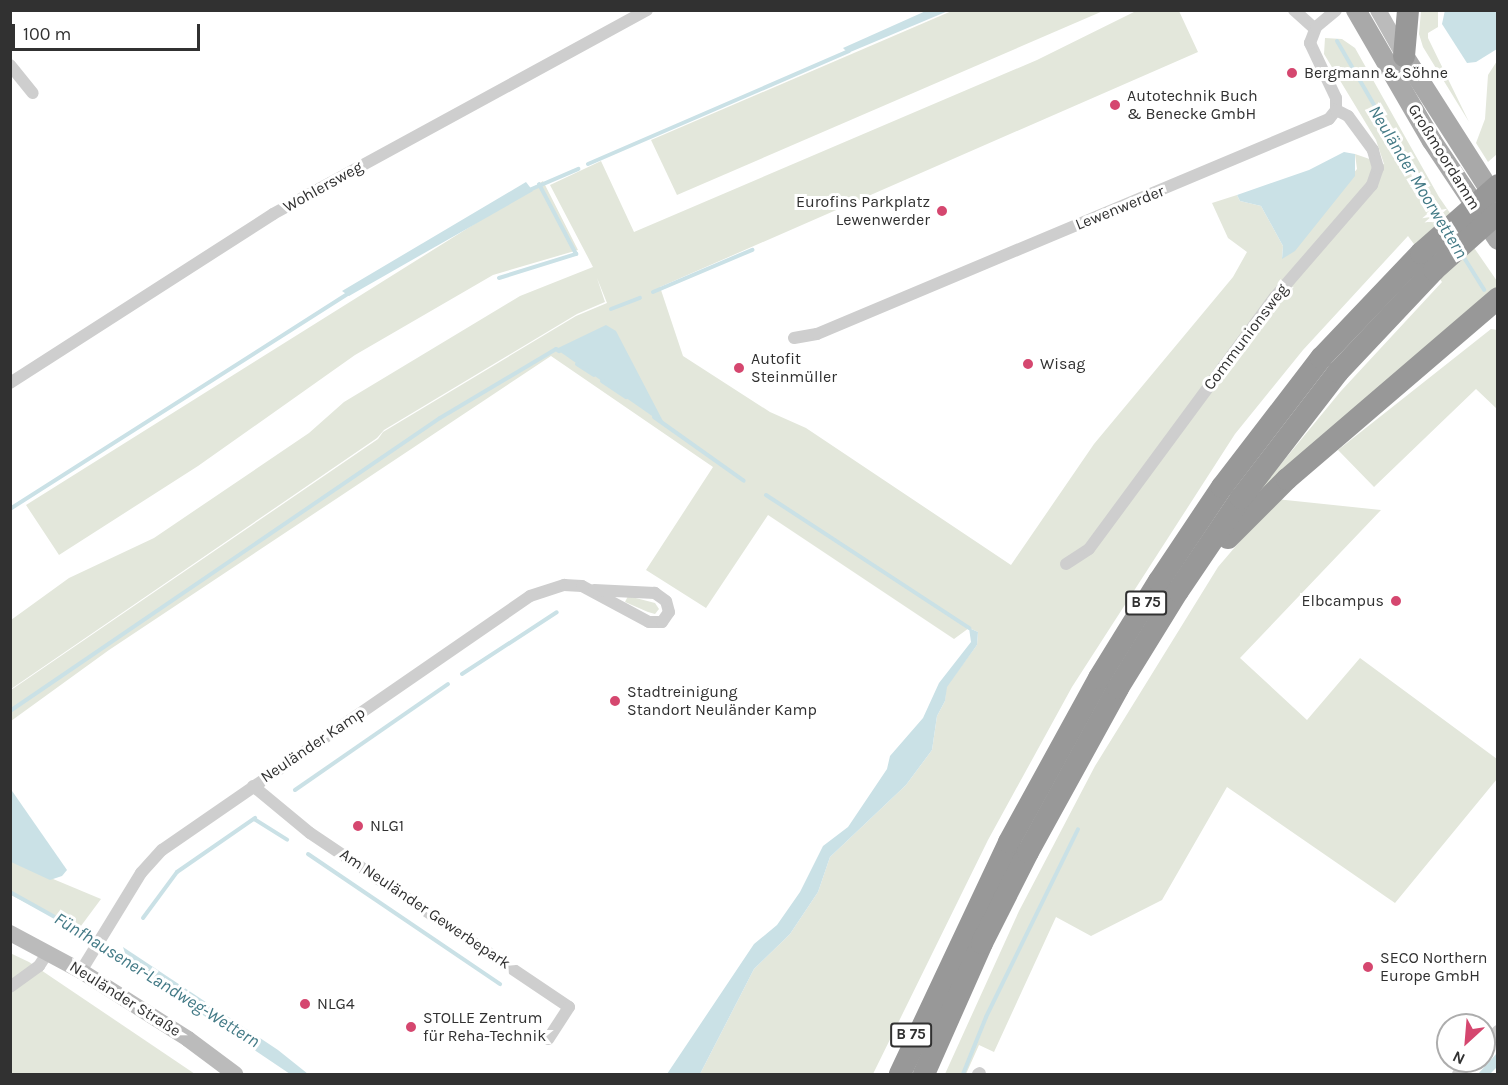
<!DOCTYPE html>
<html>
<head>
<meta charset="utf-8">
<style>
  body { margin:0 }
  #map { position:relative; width:1508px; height:1085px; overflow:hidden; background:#fff; font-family:Karla,sans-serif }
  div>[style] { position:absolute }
  .green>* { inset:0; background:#e3e7db }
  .water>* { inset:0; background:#cae1e6 }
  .stream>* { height:4px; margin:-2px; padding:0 2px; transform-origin:2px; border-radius:2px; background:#cae1e6 }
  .street>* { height:12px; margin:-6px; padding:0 6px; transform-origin:6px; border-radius:6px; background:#cecece }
  .secondary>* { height:16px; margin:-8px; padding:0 8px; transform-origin:8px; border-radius:8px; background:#bbb }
  .primary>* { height:20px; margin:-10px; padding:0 10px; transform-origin:10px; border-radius:10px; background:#a9a9a9 }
  .highway>* { height:22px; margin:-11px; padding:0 11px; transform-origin:11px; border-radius:11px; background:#989898 }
  .highway-bridge>* { height:22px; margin:-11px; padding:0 11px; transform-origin:11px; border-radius:11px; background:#989898 }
  .dots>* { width:16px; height:16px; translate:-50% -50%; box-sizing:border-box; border:3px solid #fff; border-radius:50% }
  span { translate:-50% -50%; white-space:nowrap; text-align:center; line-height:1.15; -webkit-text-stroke:6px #fff; paint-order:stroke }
  .shield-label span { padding:2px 4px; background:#fff; border:2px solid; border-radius:4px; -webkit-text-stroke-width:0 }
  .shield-label { font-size:15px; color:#313131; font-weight:700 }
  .poi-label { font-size:16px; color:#313131 }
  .left { translate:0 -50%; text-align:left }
  .right { translate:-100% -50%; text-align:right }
  .street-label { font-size:16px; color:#313131 }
  .water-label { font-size:18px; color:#437a86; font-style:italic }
  .frame { position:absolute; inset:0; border:12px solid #313131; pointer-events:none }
  .north { position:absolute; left:1436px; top:1013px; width:60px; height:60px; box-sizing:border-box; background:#fff; border:2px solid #adadad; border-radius:50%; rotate:206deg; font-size:16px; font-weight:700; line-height:24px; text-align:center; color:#313131 }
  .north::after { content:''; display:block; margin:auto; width:21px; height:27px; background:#d5476f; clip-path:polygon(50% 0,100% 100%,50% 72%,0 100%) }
  .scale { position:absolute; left:12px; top:24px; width:188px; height:27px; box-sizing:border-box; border:3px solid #313131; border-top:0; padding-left:8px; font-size:18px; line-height:21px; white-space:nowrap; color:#313131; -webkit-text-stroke:4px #fff; paint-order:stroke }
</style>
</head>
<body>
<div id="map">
  <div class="green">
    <div style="clip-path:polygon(954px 10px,1103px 11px,677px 195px,651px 140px)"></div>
    <div style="clip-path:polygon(1136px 11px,1179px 11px,1198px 52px,660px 287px,683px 356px,770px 412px,806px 428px,1011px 565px,1094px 444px,1233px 277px,1247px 252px,1228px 238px,1212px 203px,1237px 195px,1240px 201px,1261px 206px,1283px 246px,1282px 258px,1357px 169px,1355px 154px,1384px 164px,1376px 140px,1324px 54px,1325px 38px,1342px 39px,1355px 48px,1439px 197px,1497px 281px,1497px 289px,1265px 489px,1262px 487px,1341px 391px,1442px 282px,1408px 236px,1303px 350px,1235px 434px,1072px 687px,988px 840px,873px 1074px,700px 1074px,754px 969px,790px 934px,818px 892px,830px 857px,906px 785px,932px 750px,937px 716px,945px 701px,946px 687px,977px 645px,978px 632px,969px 628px,954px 639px,768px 515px,706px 608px,646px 570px,713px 467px,551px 356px,109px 650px,11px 721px,11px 690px,378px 439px,383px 432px,576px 316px,607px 303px,597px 278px,605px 302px,577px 314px,384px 430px,377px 438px,11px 689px,11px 620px,69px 578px,154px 538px,309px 433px,344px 402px,520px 296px,593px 267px,550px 185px,601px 161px,634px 232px,1037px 60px)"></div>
    <div style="clip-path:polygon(1421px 11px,1438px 11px,1438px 27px,1428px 33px,1428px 38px,1469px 122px,1423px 47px,1419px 34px)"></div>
    <div style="clip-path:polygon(1497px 61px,1497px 154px,1488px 162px,1476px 143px,1485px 119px,1488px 75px)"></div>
    <div style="clip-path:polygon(543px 181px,578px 250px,493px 275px,355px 355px,198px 466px,59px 555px,26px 505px)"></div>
    <div style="clip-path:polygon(1491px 329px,1497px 330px,1497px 409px,1476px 389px,1374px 487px,1338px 450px)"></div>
    <div style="clip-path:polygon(1276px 499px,1381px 510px,1240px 658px,1307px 720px,1360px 658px,1497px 759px,1497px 779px,1395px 903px,1227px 787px,1162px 900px,1091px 936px,1056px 917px,994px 1052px,979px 1045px,966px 1074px,945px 1074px,1019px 911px,1095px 766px,1218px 567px)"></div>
    <div style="clip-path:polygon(628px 596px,655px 603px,659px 609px,655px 614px,648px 612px,625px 602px)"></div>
    <div style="clip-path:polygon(10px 861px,101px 899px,78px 930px,11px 895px)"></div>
    <div style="clip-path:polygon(10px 953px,29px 962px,195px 1074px,11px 1074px)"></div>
  </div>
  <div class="water">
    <div style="clip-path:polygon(928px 10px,948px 11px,848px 53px,843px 48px)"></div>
    <div style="clip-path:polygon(1445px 10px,1497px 11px,1497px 49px,1476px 62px,1467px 63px,1442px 24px)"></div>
    <div style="clip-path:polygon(1344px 152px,1355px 154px,1355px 176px,1295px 251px,1282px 259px,1283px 246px,1261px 206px,1240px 201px,1237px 195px,1309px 170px)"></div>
    <div style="clip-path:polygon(526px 182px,533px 191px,349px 296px,342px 291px)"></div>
    <div style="clip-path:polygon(606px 325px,616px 331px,665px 425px,556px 349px)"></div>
    <div style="clip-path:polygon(969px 628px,978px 632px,977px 645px,947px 687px,945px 701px,937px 716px,932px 750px,906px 785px,830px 857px,818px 892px,790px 934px,754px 969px,700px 1074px,667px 1074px,754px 944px,777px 925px,800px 892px,823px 846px,848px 827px,887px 769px,890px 756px,923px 718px,939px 683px,971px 642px)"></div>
    <div style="clip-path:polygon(10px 788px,67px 870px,62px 876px,50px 880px,11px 862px)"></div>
    <div style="clip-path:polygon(123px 947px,278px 1050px,308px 1074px,290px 1074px,129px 965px)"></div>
    <div style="clip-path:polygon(1497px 1053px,1497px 1067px,1490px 1074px,1478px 1074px)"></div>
  </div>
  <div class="stream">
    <div style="left:1337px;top:41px;width:211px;rotate:59.9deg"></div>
    <div style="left:588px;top:164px;width:284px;rotate:-23.4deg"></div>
    <div style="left:527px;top:191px;width:56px;rotate:-23.3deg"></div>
    <div style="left:1463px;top:256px;width:40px;rotate:58deg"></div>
    <div style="left:499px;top:278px;width:81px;rotate:-17.3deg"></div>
    <div style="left:576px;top:254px;width:79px;rotate:-117.9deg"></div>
    <div style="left:653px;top:292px;width:108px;rotate:-23deg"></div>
    <div style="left:611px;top:309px;width:31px;rotate:-21deg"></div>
    <div style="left:577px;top:364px;width:20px;rotate:33deg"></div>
    <div style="left:602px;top:381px;width:29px;rotate:34deg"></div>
    <div style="left:654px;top:417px;width:110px;rotate:35.4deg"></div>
    <div style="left:766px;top:495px;width:243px;rotate:33.2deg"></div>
    <div style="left:10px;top:509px;width:402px;rotate:-32.5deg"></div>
    <div style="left:462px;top:674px;width:113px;rotate:-33.1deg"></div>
    <div style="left:10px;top:711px;width:520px;rotate:-34.27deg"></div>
    <div style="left:440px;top:418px;width:135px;rotate:-30.7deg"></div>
    <div style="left:556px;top:349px;width:4px;rotate:34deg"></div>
    <div style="left:295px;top:790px;width:186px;rotate:-34.7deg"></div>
    <div style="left:254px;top:819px;width:39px;rotate:32deg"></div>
    <div style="left:308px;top:854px;width:232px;rotate:34.1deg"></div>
    <div style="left:10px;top:892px;width:137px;rotate:29.2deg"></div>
    <div style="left:143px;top:918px;width:57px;rotate:-53.5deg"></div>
    <div style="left:177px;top:872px;width:95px;rotate:-34.7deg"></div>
    <div style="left:963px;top:1074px;width:61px;rotate:-68deg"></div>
    <div style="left:986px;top:1017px;width:209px;rotate:-63.9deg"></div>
  </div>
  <div class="street">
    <div style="left:1294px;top:10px;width:28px;rotate:42deg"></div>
    <div style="left:10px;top:65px;width:36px;rotate:51deg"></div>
    <div style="left:794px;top:338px;width:23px;rotate:-10deg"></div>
    <div style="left:817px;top:334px;width:555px;rotate:-22.78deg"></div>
    <div style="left:1329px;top:119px;width:11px;rotate:-52deg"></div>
    <div style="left:1336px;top:110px;width:12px;rotate:-90deg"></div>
    <div style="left:1336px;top:98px;width:61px;rotate:-115.3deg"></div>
    <div style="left:1310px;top:43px;width:17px;rotate:-69deg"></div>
    <div style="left:1316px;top:27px;width:26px;rotate:-40deg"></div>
    <div style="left:10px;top:383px;width:313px;rotate:-32.7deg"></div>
    <div style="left:273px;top:214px;width:426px;rotate:-28.6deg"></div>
    <div style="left:1066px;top:564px;width:27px;rotate:-33deg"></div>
    <div style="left:1089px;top:549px;width:313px;rotate:-53.6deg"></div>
    <div style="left:1275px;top:297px;width:148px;rotate:-49.1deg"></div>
    <div style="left:1372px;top:185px;width:18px;rotate:-71deg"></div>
    <div style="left:1378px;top:168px;width:19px;rotate:-106deg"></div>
    <div style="left:1373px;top:150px;width:42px;rotate:-126.3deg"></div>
    <div style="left:1348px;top:116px;width:13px;rotate:-153deg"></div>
    <div style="left:253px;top:786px;width:74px;rotate:39.5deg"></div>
    <div style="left:310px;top:833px;width:312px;rotate:33.9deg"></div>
    <div style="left:569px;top:1007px;width:38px;rotate:123deg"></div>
    <div style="left:81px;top:971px;width:115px;rotate:-58.5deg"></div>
    <div style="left:141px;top:873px;width:31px;rotate:-48deg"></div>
    <div style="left:162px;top:850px;width:447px;rotate:-34.6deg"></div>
    <div style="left:530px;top:596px;width:36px;rotate:-18deg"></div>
    <div style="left:564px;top:585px;width:18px;rotate:3deg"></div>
    <div style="left:582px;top:586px;width:76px;rotate:28.2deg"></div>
    <div style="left:649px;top:622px;width:13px"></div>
    <div style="left:662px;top:622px;width:12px;rotate:-55deg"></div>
    <div style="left:669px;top:612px;width:11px;rotate:-105deg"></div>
    <div style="left:666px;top:601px;width:14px;rotate:-144deg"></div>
    <div style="left:655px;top:593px;width:61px;rotate:-177.2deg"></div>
    <div style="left:10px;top:987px;width:36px;rotate:-36deg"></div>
    <div style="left:39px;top:966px;width:17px;rotate:-57deg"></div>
    <div style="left:1484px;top:1046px;width:21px;rotate:-47deg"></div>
    <div style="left:978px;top:1074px;width:2px;rotate:-27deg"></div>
    <div style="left:1458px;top:1074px;width:18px;rotate:-47deg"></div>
  </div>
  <div class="secondary">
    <div style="left:1378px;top:10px;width:53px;rotate:60.5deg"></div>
    <div style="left:10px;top:933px;width:81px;rotate:28.2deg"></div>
    <div style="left:81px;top:971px;width:127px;rotate:32.4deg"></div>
    <div style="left:188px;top:1039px;width:59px;rotate:36.7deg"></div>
  </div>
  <div class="primary">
    <div style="left:1356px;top:10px;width:151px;rotate:59.9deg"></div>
    <div style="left:1432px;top:141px;width:119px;rotate:56.3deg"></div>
    <div style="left:1404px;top:56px;width:174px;rotate:57.4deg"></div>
  </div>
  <div class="highway">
    <div style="left:1404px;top:56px;width:46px;rotate:-85deg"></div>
    <div style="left:1228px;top:538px;width:83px;rotate:-45deg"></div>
    <div style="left:1287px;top:479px;width:278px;rotate:-40.6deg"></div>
    <div style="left:900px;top:1074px;width:256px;rotate:-64.8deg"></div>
    <div style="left:1009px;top:842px;width:187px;rotate:-61.2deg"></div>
    <div style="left:1099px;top:678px;width:114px;rotate:-58.3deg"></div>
    <div style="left:1159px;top:581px;width:113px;rotate:-56.2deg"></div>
    <div style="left:1222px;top:487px;width:163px;rotate:-52.5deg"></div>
    <div style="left:1321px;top:358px;width:145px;rotate:-46.4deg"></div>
    <div style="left:924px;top:1074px;width:143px;rotate:-66.1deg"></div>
    <div style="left:982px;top:943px;width:102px;rotate:-63.2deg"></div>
    <div style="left:1028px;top:852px;width:187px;rotate:-61.2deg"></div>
    <div style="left:1118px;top:688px;width:114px;rotate:-58.3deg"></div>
    <div style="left:1178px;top:591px;width:112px;rotate:-55.9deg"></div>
    <div style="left:1241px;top:498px;width:159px;rotate:-52.4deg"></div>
    <div style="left:1338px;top:372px;width:140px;rotate:-46.7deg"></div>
  </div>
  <div class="highway-bridge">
    <div style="left:1421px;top:253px;width:103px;rotate:-41.4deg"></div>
    <div style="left:1434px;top:270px;width:86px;rotate:-41.7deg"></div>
  </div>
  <div class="dots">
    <div style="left:1292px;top:73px;background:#d5476f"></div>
    <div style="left:1115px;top:105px;background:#d5476f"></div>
    <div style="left:942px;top:211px;background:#d5476f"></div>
    <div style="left:1028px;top:364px;background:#d5476f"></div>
    <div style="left:739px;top:368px;background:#d5476f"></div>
    <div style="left:1396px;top:601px;background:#d5476f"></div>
    <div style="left:615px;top:701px;background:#d5476f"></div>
    <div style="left:358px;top:826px;background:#d5476f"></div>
    <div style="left:1368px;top:967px;background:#d5476f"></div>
    <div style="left:305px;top:1004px;background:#d5476f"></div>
    <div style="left:411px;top:1027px;background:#d5476f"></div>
  </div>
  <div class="shield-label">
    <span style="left:1146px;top:603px">B 75</span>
    <span style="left:911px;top:1035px">B 75</span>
  </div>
  <div class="poi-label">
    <span class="left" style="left:1304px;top:73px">Bergmann &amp; Söhne</span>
    <span class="left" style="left:1127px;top:105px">Autotechnik Buch<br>&amp; Benecke GmbH</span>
    <span class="right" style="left:930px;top:211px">Eurofins Parkplatz<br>Lewenwerder</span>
    <span class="left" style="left:751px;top:368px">Autofit<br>Steinmüller</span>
    <span class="left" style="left:1040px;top:364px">Wisag</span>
    <span class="right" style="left:1384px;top:601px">Elbcampus</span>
    <span class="left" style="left:627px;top:701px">Stadtreinigung<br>Standort Neuländer Kamp</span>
    <span class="left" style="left:370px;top:826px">NLG1</span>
    <span class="left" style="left:1380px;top:967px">SECO Northern<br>Europe GmbH</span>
    <span class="left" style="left:317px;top:1004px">NLG4</span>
    <span class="left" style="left:423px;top:1027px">STOLLE Zentrum<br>für Reha-Technik</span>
  </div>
  <div class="street-label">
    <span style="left:1444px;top:157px;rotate:58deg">Großmoordamm</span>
    <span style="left:323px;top:187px;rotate:-29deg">Wohlersweg</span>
    <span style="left:1120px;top:208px;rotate:-22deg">Lewenwerder</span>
    <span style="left:1246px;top:337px;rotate:-53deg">Communionsweg</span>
    <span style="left:313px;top:745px;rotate:-34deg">Neuländer Kamp</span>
    <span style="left:425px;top:909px;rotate:34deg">Am Neuländer Gewerbepark</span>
    <span style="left:125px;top:999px;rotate:32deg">Neuländer Straße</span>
  </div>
  <div class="water-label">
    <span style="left:1418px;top:182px;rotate:59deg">Neuländer Moorwettern</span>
    <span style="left:157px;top:980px;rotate:32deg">Fünfhausener-Landweg-Wettern</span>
  </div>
  <div class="frame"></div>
  <div class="north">N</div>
  <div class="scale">100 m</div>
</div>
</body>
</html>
